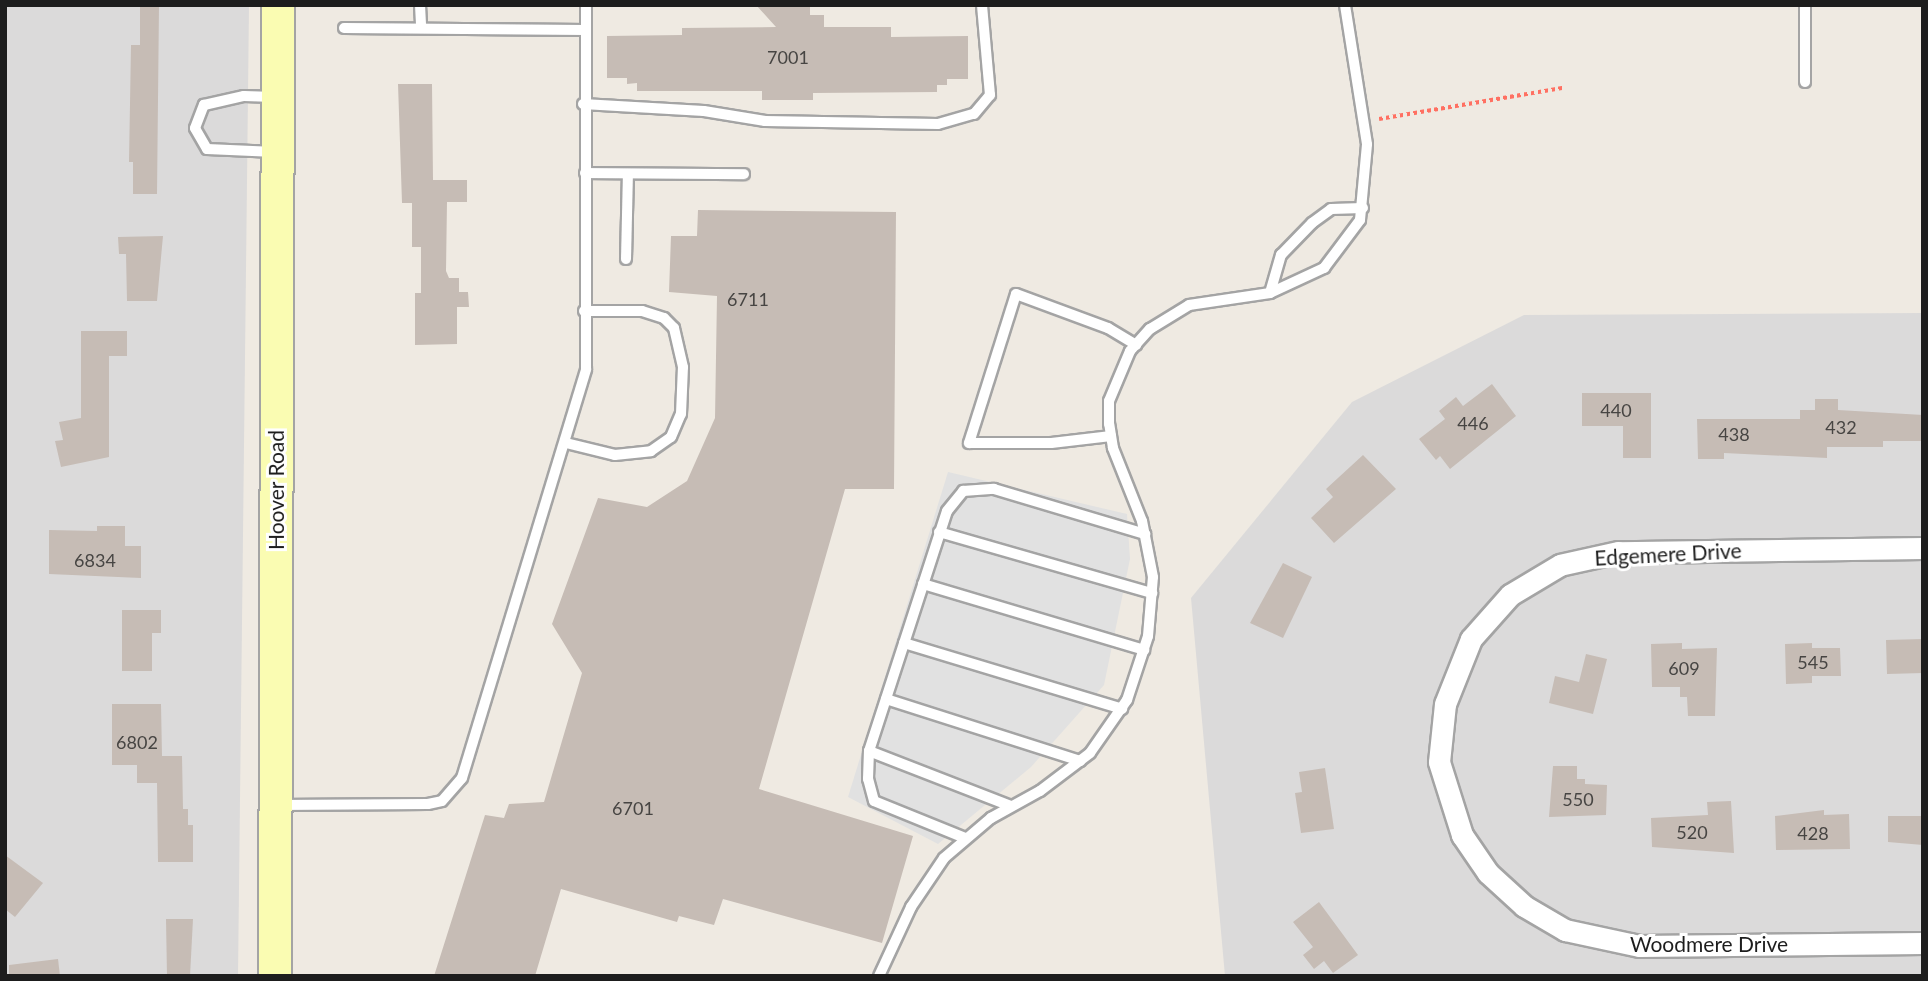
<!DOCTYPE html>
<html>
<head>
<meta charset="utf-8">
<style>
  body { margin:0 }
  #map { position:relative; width:1928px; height:981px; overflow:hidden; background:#efeae2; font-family:Lato,sans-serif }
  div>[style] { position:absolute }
  .residential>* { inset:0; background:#dbdada }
  .parking>* { inset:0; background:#e1e1e1 }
  .building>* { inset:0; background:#c6bcb5 }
  .path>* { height:3.5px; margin-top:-1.75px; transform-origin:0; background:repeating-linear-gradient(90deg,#ff7062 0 3.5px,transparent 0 7px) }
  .roads { filter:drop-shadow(2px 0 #a4a4a4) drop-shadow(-2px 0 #a4a4a4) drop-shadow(0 2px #a4a4a4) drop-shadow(0 -2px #a4a4a4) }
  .lane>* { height:10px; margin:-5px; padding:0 5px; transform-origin:5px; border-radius:5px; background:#fff }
  .street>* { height:21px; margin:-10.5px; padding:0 10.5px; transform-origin:10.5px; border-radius:10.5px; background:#fff }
  .secondary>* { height:32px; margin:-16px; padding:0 16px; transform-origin:16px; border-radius:16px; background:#fafcb2 }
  span { translate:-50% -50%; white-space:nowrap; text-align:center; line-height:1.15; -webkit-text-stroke:6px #fff; paint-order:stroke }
  .number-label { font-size:18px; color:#474543 }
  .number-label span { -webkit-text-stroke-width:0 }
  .street-label { font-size:21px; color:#1d1d1d }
  .frame { position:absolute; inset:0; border:7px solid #1d1d1d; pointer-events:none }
</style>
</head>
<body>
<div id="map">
  <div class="residential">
    <div style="clip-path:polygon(5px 5px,249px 5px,238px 976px,5px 976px)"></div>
    <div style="clip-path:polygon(1923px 313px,1923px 976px,1225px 976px,1191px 598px,1352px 402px,1524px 315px)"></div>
  </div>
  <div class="parking">
    <div style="clip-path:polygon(948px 472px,1127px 514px,1130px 559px,1104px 685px,1031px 767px,938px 844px,848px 797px)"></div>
  </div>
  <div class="building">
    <div style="clip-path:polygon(140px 5px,159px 5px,157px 194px,133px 194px,133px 162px,129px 162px,131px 45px,140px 45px)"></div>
    <div style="clip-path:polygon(756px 5px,810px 5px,810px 15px,824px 15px,824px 27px,891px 27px,891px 37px,968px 36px,968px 79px,947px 79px,947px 85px,937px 85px,937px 92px,813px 93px,813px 100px,762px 100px,762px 91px,637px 91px,637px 83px,627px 84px,627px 78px,607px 78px,607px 36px,682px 35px,682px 28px,776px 27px)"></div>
    <div style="clip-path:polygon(398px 84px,432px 84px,433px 180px,467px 180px,467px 202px,447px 202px,446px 271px,449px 278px,459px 278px,459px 292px,468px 292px,469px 307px,457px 307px,457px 344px,415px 345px,415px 293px,421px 293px,421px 247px,412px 247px,412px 203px,402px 203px)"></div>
    <div style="clip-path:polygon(698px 210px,896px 212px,894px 489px,845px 489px,759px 789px,913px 836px,882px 943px,723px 899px,714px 925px,679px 916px,677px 922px,561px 889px,535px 976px,434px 976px,485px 815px,504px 818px,509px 804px,544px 802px,582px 673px,552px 624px,598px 498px,647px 507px,687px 481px,715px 418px,717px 296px,669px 292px,671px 236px,697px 236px)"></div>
    <div style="clip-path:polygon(163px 236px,157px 301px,127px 301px,126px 254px,119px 254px,118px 237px)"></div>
    <div style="clip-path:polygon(81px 331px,127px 331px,127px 356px,109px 356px,109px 457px,61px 467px,55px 441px,63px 440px,59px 422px,81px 418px)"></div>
    <div style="clip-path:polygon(1492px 384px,1516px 416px,1450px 469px,1440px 456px,1436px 460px,1419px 439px,1445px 419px,1439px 411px,1456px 397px,1463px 406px)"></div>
    <div style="clip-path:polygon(1582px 393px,1651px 393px,1651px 458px,1623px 458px,1623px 426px,1582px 426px)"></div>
    <div style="clip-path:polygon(1815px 399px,1838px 399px,1838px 410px,1923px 415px,1923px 441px,1883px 441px,1883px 447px,1827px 447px,1827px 458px,1724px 453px,1724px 459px,1698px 459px,1697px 419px,1800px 419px,1800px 410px,1815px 410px)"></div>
    <div style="clip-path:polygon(1363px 455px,1396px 489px,1334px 543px,1311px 518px,1333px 497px,1326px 489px)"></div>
    <div style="clip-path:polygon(97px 526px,125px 526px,125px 546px,141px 546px,141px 578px,49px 574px,49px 530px,97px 531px)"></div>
    <div style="clip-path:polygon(1283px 563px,1312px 577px,1283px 638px,1250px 623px)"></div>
    <div style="clip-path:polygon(122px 610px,161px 610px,161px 633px,152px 633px,152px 671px,122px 671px)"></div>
    <div style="clip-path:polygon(1923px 639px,1923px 673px,1887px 674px,1886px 640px)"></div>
    <div style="clip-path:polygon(1682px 643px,1682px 649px,1717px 648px,1715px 716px,1688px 716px,1687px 697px,1680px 697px,1680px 687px,1652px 687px,1651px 644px)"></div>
    <div style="clip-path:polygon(1812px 643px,1812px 648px,1840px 648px,1841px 676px,1812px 676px,1812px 683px,1786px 684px,1785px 644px)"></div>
    <div style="clip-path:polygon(1586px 654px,1607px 659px,1593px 714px,1549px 703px,1555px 676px,1579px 682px)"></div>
    <div style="clip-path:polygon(112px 704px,161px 704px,162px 756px,182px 756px,183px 809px,188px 809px,188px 825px,193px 825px,193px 862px,158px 862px,157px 783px,137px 783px,137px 765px,112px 765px)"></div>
    <div style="clip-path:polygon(1553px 766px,1577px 766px,1577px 779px,1585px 779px,1585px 784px,1607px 785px,1606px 815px,1549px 817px)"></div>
    <div style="clip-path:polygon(1325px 768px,1334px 829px,1301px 833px,1295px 793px,1302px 792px,1299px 772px)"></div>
    <div style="clip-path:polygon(1731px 801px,1734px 853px,1652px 847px,1651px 818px,1708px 815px,1707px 802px)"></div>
    <div style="clip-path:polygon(1824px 810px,1824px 815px,1849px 814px,1850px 849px,1776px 850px,1775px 816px)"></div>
    <div style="clip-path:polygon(1888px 816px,1923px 816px,1923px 845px,1888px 842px)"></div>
    <div style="clip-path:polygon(5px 855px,43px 883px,15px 917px,5px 909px)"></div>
    <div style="clip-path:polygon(1319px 902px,1358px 955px,1333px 973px,1324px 961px,1314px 969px,1303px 955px,1313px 947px,1293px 922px)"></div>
    <div style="clip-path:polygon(166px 919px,193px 919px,190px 976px,167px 976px)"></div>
    <div style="clip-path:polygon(58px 959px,60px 976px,9px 976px,9px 965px)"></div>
  </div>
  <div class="path">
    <div style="left:1379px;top:119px;width:187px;rotate:-9.6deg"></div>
  </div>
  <div class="roads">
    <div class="lane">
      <div style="left:420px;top:5px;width:22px;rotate:87deg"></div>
      <div style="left:1805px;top:5px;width:77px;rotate:90deg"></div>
      <div style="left:344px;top:28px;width:241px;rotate:0.5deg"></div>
      <div style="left:583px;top:104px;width:121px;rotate:3.3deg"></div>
      <div style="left:704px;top:111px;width:62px;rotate:9.3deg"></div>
      <div style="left:765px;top:121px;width:173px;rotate:1deg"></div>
      <div style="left:938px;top:124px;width:37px;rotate:-16deg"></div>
      <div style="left:974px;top:114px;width:25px;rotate:-50deg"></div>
      <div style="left:990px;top:95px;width:90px;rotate:-95.1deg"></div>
      <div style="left:275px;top:152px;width:68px;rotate:-177.5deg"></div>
      <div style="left:207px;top:149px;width:24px;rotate:-120deg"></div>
      <div style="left:195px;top:128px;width:25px;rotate:-69deg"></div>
      <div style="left:204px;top:105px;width:41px;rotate:-12.7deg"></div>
      <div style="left:244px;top:96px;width:31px;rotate:2deg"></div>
      <div style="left:585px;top:173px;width:159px;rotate:0.4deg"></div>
      <div style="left:626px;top:259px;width:85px;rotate:-88.7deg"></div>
      <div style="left:1270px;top:293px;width:40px;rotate:-74deg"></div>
      <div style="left:1281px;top:255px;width:45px;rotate:-45.9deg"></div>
      <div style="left:1312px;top:223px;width:24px;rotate:-36deg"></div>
      <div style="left:1331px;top:209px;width:32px;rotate:-2deg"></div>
      <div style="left:1111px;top:436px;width:60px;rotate:173.3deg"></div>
      <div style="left:1051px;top:443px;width:82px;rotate:180deg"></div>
      <div style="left:969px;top:443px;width:156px;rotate:-72.5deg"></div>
      <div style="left:1016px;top:294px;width:98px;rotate:20.3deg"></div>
      <div style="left:1108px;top:328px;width:33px;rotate:31deg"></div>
      <div style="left:566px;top:443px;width:50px;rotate:13.8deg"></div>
      <div style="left:615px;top:455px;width:36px;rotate:-6deg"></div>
      <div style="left:651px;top:451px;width:24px;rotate:-35deg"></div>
      <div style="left:671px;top:437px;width:25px;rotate:-67deg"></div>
      <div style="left:681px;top:414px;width:47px;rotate:-87.6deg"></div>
      <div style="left:683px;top:367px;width:40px;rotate:-103deg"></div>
      <div style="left:674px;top:328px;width:14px;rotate:-135deg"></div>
      <div style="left:664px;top:318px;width:23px;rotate:-162deg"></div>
      <div style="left:642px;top:311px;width:58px;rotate:180deg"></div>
      <div style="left:939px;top:532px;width:222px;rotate:16deg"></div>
      <div style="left:923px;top:584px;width:231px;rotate:16.6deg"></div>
      <div style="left:904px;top:643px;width:228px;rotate:16.8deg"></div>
      <div style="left:886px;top:699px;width:204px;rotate:17.7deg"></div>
      <div style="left:869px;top:751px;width:152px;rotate:21.2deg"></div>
      <div style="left:277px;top:805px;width:151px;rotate:-0.4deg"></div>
      <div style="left:428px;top:804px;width:14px;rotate:-12deg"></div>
      <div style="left:442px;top:801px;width:30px;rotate:-49deg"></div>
      <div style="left:462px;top:778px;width:427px;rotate:-73.1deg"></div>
      <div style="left:586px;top:369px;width:364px;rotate:-90deg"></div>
      <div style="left:965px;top:838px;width:98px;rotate:-157.9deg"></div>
      <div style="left:874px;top:801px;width:23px;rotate:-105deg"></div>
      <div style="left:868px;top:779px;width:28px;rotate:-88deg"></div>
      <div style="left:869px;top:751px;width:252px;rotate:-72deg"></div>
      <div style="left:947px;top:511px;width:26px;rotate:-51deg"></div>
      <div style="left:963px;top:491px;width:31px;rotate:-4deg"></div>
      <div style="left:994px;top:489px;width:158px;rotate:16.6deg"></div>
      <div style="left:879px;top:976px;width:76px;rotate:-65.1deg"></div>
      <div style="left:911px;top:907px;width:59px;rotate:-56deg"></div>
      <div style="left:944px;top:858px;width:62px;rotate:-40.4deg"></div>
      <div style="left:991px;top:818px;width:56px;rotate:-28.9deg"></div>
      <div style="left:1040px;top:791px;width:63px;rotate:-37.2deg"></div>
      <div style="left:1090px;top:753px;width:65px;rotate:-55.1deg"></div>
      <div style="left:1127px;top:700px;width:67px;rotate:-71.8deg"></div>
      <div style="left:1148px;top:636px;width:59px;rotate:-85.2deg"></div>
      <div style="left:1153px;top:577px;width:57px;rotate:-101.1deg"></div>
      <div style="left:1142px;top:521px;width:79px;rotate:-111.7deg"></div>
      <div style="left:1113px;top:448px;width:24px;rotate:-99deg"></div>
      <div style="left:1109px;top:424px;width:23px;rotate:-90deg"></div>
      <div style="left:1109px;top:401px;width:54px;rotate:-67.2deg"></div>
      <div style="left:1130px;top:351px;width:30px;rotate:-48deg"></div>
      <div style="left:1150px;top:329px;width:46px;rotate:-31.6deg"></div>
      <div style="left:1189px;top:305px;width:82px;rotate:-8.4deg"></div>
      <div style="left:1270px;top:293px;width:60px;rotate:-24.8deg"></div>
      <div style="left:1324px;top:268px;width:60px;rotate:-53.1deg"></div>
      <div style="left:1360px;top:220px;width:76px;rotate:-84.7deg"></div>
      <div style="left:1367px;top:144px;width:141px;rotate:-99deg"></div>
    </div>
    <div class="street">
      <div style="left:1923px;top:548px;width:305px;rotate:179.2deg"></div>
      <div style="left:1618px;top:552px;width:59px;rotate:167.4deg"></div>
      <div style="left:1560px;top:565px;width:58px;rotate:149deg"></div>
      <div style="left:1510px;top:595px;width:59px;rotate:131.6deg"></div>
      <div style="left:1471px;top:639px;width:70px;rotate:111.8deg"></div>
      <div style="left:1445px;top:704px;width:58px;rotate:95.9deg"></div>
      <div style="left:1439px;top:762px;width:77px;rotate:72.5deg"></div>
      <div style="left:1462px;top:835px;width:46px;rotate:55.6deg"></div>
      <div style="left:1488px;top:873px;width:49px;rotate:42.5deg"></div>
      <div style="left:1524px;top:906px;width:48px;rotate:30.3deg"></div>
      <div style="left:1565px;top:930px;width:76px;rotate:12.2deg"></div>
      <div style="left:1639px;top:946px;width:284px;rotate:-0.6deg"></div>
    </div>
    <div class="secondary">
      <div style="left:275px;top:976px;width:971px;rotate:-89.82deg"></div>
    </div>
  </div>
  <div class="number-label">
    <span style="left:788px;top:57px">7001</span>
    <span style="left:748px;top:299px">6711</span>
    <span style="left:1616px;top:410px">440</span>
    <span style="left:1473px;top:423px">446</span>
    <span style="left:1841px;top:427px">432</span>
    <span style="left:1734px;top:434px">438</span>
    <span style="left:95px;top:560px">6834</span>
    <span style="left:1813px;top:662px">545</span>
    <span style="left:1684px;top:668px">609</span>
    <span style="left:137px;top:742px">6802</span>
    <span style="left:1578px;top:799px">550</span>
    <span style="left:633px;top:808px">6701</span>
    <span style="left:1692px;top:832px">520</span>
    <span style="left:1813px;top:833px">428</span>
  </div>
  <div class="street-label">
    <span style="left:276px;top:490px;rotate:-90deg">Hoover Road</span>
    <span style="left:1668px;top:554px;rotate:-3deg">Edgemere Drive</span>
    <span style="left:1709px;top:944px">Woodmere Drive</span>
  </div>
  <div class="frame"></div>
</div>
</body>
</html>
